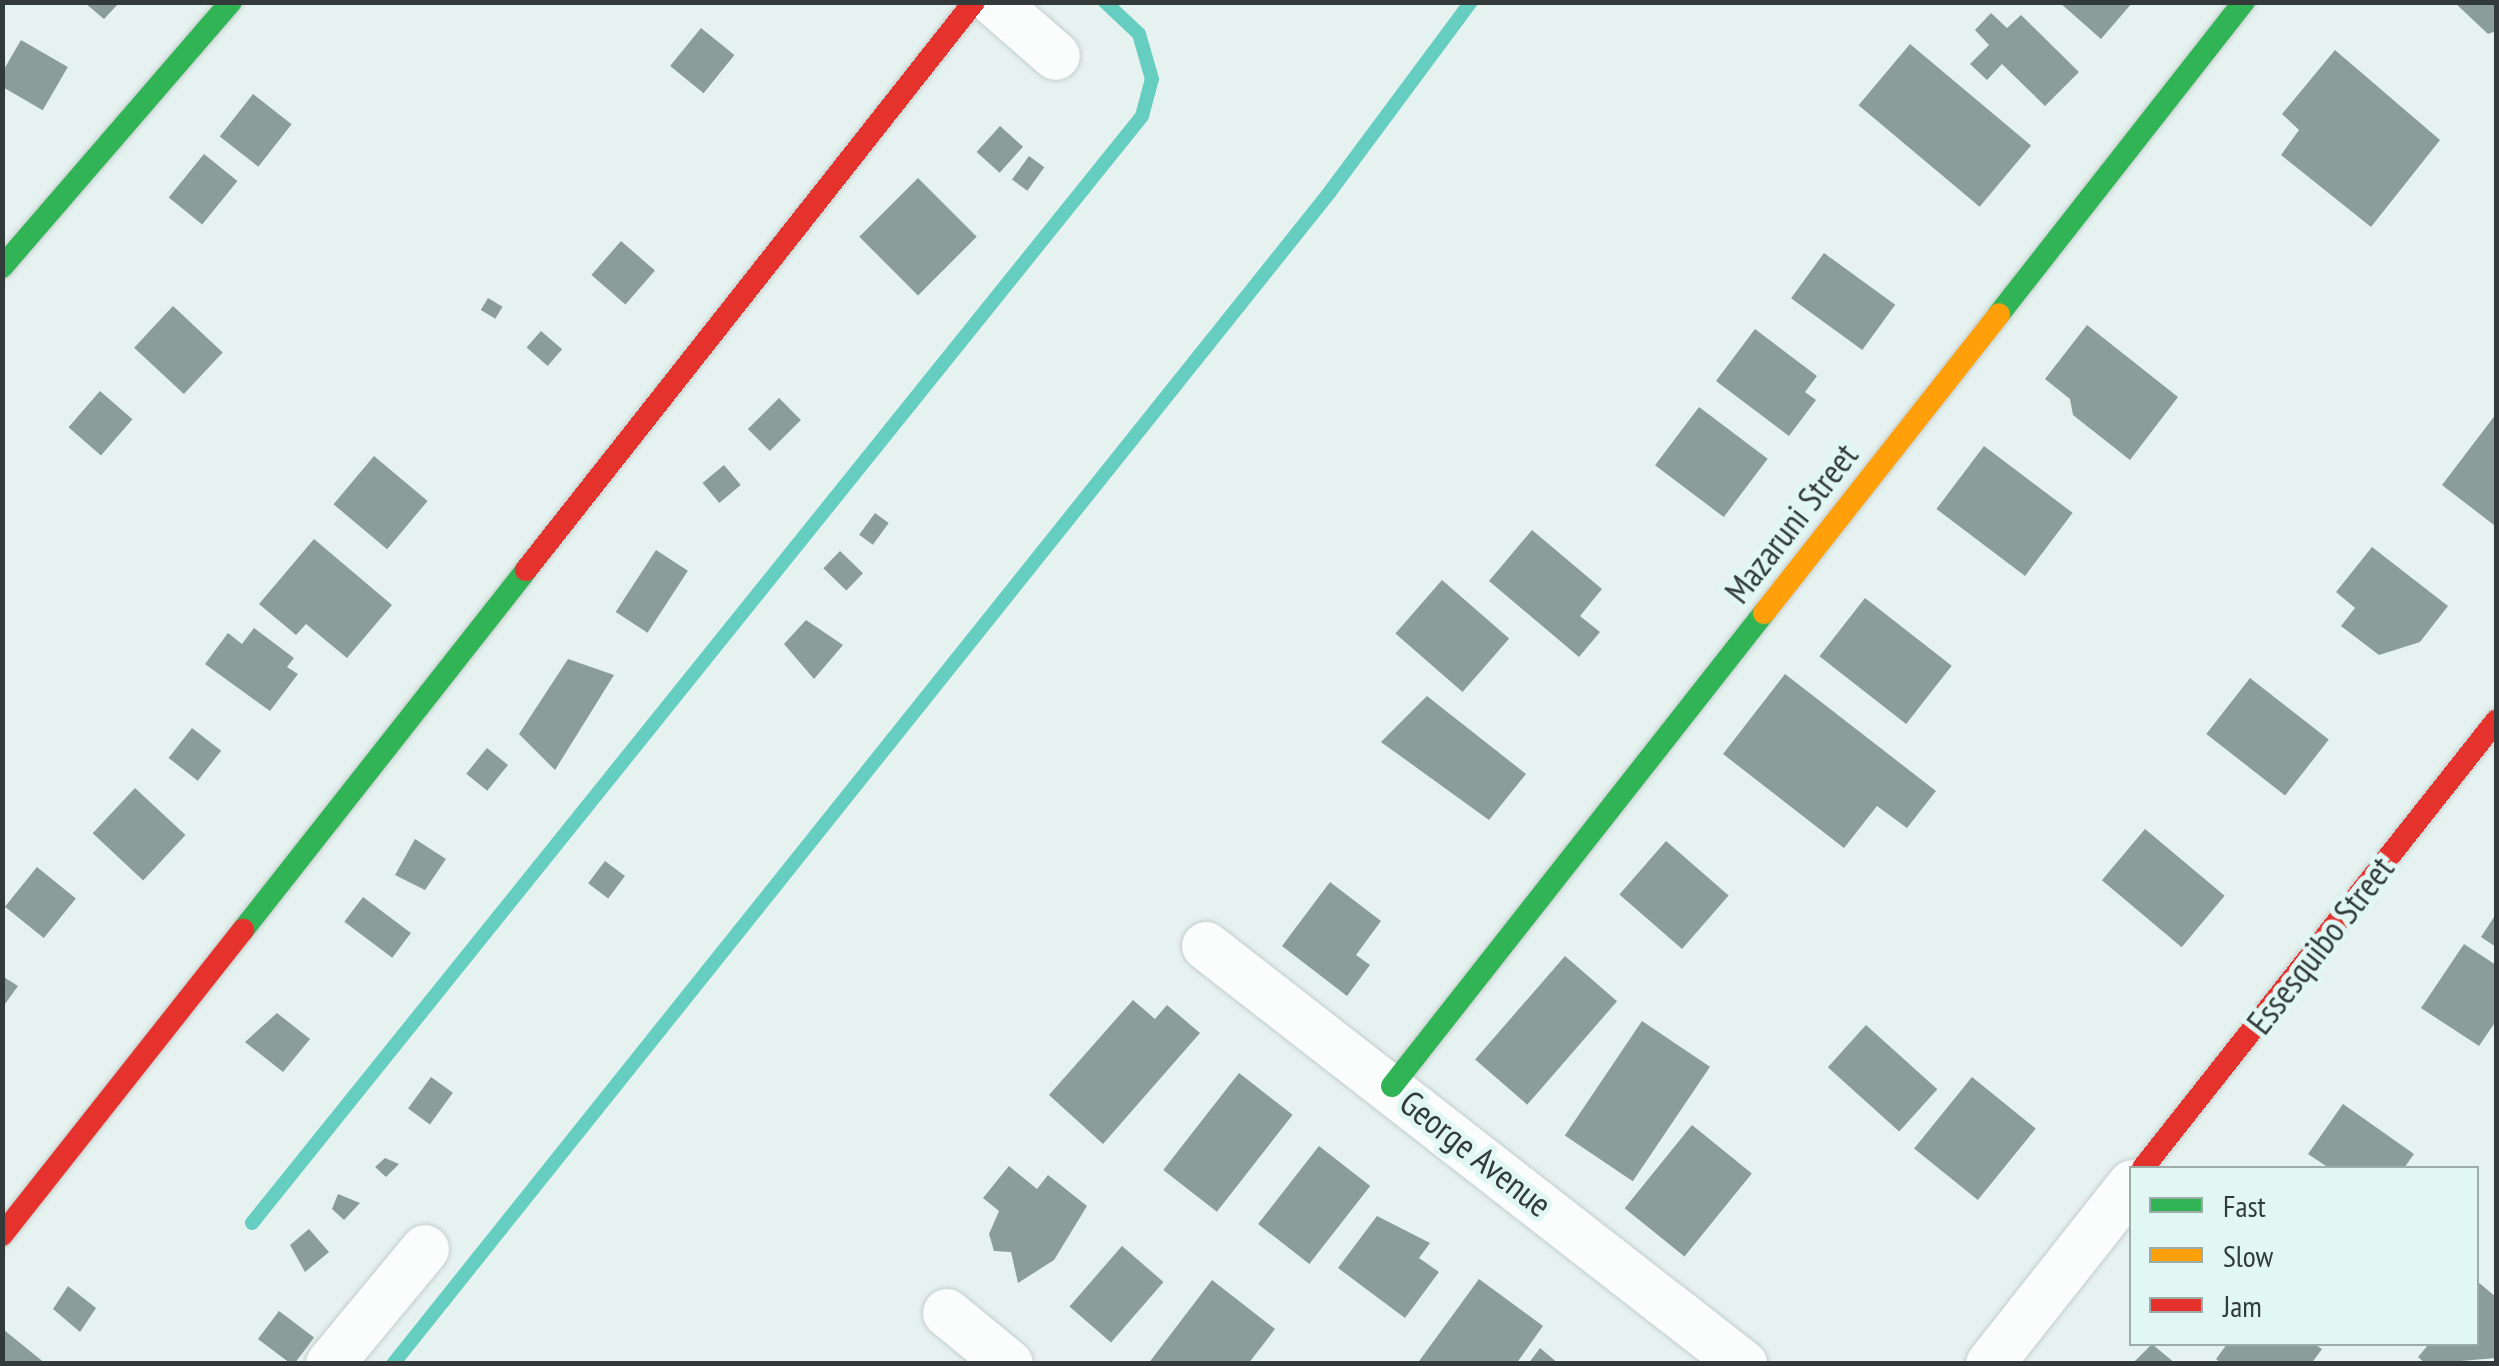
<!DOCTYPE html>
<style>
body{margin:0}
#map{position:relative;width:2499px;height:1366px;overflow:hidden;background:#e6f2f0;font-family:"PT Sans Narrow",sans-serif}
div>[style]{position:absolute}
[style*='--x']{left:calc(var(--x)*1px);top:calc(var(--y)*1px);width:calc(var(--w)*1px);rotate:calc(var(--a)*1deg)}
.stream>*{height:14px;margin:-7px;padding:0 7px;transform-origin:7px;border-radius:7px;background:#66cec0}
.building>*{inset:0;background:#8a9d9a;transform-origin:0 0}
.roads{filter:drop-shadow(0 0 2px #c3cdcb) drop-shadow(0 0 2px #c3cdcb)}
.street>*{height:48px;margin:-24px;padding:0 24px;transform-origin:24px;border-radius:24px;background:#fbfdfd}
.fast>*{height:22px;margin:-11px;padding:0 11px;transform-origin:11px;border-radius:11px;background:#30b455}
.slow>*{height:22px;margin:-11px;padding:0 11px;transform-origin:11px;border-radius:11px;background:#ff9f0a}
.jam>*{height:22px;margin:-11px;padding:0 11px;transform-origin:11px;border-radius:11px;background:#e5322d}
span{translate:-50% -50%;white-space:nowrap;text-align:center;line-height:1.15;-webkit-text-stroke:10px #e1f7f3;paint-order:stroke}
.street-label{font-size:35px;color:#323b39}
.frame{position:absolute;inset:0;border:5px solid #323b39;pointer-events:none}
.legend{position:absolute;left:2129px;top:1166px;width:350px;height:180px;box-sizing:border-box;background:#e1f7f3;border:2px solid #9baca9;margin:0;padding:12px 18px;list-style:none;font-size:30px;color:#323b39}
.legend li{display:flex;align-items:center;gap:20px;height:50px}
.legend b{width:50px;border:2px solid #9baca9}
</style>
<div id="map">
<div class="stream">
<i style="--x:252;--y:1223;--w:1420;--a:-51.2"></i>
<i style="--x:1142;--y:116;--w:38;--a:-75"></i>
<i style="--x:1152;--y:79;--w:47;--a:-106.1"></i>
<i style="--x:1139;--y:34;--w:47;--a:-136.7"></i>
<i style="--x:393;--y:1364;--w:1499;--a:-51.36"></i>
<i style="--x:1329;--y:193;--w:238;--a:-53.4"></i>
</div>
<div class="building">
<i style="clip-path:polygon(2059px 2px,2133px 2px,2101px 39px)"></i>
<i style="clip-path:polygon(2454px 2px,2496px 2px,2496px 31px,2488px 34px)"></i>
<i style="clip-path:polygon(85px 3px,119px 3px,104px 19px)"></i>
<i style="clip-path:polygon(1991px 13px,2007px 28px,2021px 15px,2079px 72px,2045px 106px,2002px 64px,1987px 80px,1970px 64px,1989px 45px,1975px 30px)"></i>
<i style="left:701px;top:28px;width:43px;height:49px;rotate:39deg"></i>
<i style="left:21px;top:40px;width:54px;height:50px;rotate:30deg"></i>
<i style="left:1910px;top:44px;width:158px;height:80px;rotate:40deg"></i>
<i style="clip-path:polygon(2335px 50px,2440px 140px,2371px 227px,2281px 155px,2299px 130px,2282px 114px)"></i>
<i style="left:253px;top:94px;width:49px;height:54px;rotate:38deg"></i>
<i style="left:1000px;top:126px;width:31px;height:35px;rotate:42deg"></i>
<i style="left:204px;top:154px;width:43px;height:56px;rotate:39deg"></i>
<i style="left:1029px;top:156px;width:19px;height:29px;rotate:36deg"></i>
<i style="left:918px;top:178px;width:83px;height:83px;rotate:45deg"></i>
<i style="left:621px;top:241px;width:45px;height:45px;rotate:41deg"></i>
<i style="left:1824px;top:253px;width:88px;height:56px;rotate:36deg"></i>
<i style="left:488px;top:298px;width:17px;height:14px;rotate:31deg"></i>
<i style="left:173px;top:306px;width:68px;height:57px;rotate:43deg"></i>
<i style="clip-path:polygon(2087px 325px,2178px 397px,2130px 460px,2073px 415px,2070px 399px,2045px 379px)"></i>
<i style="clip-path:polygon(1755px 329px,1817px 376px,1805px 392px,1816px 400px,1789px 436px,1716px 381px)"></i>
<i style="left:541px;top:331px;width:28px;height:22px;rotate:41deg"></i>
<i style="left:100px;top:391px;width:43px;height:48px;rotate:41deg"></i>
<i style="left:779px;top:398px;width:31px;height:44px;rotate:45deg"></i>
<i style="left:1699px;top:407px;width:86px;height:73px;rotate:37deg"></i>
<i style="clip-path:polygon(2496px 414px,2496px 522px,2494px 525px,2442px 485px)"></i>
<i style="left:1984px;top:446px;width:111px;height:79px;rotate:37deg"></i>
<i style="left:374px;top:456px;width:70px;height:63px;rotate:40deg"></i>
<i style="left:724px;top:465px;width:26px;height:28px;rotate:50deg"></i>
<i style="left:875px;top:513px;width:17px;height:27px;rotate:36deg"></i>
<i style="clip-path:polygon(1532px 530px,1602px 589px,1580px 616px,1600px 632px,1579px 657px,1489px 581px)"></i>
<i style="clip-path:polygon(314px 539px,392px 605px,347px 658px,306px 624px,296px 635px,259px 604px)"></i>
<i style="clip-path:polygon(2372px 547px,2448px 606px,2420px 642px,2379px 655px,2341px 626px,2355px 608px,2336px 592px)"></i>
<i style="left:656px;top:550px;width:38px;height:74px;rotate:33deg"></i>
<i style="left:840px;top:551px;width:32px;height:24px;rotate:44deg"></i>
<i style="left:1442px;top:580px;width:89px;height:71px;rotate:41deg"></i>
<i style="left:1865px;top:598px;width:110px;height:74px;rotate:38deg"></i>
<i style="clip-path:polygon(806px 620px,843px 645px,814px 679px,784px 644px)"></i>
<i style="clip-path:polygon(254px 628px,294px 658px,287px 667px,298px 674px,270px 711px,205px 664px,228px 633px,242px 644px)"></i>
<i style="clip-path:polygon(568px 659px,614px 675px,555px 770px,519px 734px)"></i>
<i style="clip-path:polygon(1785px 674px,1936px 791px,1907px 828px,1877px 806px,1844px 848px,1723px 754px)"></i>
<i style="left:2250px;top:678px;width:100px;height:71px;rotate:38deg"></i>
<i style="clip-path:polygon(1427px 696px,1526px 774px,1489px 820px,1381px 742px)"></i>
<i style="left:192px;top:728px;width:37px;height:38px;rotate:38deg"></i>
<i style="left:487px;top:748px;width:27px;height:33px;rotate:39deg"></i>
<i style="left:135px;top:788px;width:69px;height:62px;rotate:43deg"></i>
<i style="left:2145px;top:829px;width:104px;height:67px;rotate:40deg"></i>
<i style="clip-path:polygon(415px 839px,446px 859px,425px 890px,395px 875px)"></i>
<i style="left:1666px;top:841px;width:83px;height:71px;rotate:41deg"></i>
<i style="left:605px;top:861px;width:25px;height:28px;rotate:37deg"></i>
<i style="left:37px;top:867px;width:50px;height:51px;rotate:39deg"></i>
<i style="clip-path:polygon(1330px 882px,1381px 921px,1356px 955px,1370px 965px,1347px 996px,1282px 946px)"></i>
<i style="left:363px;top:897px;width:60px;height:31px;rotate:37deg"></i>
<i style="clip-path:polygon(2496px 914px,2496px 947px,2481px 937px)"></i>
<i style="clip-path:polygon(2464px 944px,2496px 965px,2496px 1021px,2479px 1046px,2421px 1008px)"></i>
<i style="left:1565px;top:956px;width:69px;height:137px;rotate:41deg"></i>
<i style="clip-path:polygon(2px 976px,18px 986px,2px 1008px)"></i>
<i style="clip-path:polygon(1133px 1000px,1155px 1019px,1167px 1005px,1200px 1033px,1103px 1144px,1049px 1095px)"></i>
<i style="clip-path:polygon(277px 1013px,310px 1039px,283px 1072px,245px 1042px)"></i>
<i style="left:1642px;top:1021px;width:82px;height:138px;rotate:34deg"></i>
<i style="left:1866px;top:1025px;width:96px;height:57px;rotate:42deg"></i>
<i style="left:1239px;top:1073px;width:68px;height:123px;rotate:38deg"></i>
<i style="left:431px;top:1077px;width:27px;height:39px;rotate:36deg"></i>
<i style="left:1972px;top:1077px;width:82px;height:92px;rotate:39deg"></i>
<i style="clip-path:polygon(2343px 1104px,2414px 1154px,2404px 1168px,2329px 1168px,2308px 1154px)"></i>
<i style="left:1692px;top:1125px;width:77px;height:107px;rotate:39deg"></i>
<i style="left:1319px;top:1146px;width:65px;height:99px;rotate:38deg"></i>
<i style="clip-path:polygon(385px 1158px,399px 1164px,386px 1177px,375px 1167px)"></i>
<i style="clip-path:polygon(1009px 1166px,1037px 1189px,1048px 1175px,1087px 1206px,1054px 1260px,1018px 1283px,1011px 1252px,994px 1251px,989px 1234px,999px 1211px,983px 1198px)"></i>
<i style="clip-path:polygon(338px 1194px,360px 1203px,344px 1220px,332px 1209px)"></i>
<i style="clip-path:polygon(1377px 1216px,1430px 1243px,1419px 1258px,1439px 1272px,1405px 1318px,1338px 1268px)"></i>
<i style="clip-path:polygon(309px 1229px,329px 1252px,305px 1272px,290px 1245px)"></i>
<i style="left:1122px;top:1246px;width:55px;height:80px;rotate:41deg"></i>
<i style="clip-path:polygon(1479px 1279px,1543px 1326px,1516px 1364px,1417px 1364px)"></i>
<i style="clip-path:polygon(1212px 1280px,1275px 1329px,1248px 1364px,1148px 1364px)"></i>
<i style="clip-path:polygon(2478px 1282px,2496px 1297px,2496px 1358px,2426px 1364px,2418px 1357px,2429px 1344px,2476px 1344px)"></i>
<i style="clip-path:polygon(68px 1286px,96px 1308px,80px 1332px,53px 1309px)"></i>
<i style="left:279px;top:1311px;width:44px;height:35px;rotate:37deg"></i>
<i style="clip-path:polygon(4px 1330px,46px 1364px,2px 1364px)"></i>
<i style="clip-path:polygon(2152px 1344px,2176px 1364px,2132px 1364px)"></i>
<i style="clip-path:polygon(2227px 1344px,2314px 1344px,2322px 1349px,2311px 1364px,2222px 1364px,2216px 1359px)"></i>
<i style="clip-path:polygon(1540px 1348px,1559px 1364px,1528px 1364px)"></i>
</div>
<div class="roads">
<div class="street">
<i style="--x:994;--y:2;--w:82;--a:41.1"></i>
<i style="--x:1206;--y:946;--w:681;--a:37.9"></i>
<i style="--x:947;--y:1313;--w:80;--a:39.4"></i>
<i style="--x:330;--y:1364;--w:149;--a:-50.4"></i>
<i style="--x:1990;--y:1364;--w:229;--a:-51.7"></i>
</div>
<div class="fast">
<i style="--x:2;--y:267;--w:350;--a:-49.2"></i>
<i style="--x:1999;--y:314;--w:397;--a:-51.9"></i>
<i style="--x:243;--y:930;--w:458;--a:-51.8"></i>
<i style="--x:1392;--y:1086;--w:602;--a:-51.82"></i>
</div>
<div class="slow">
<i style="--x:1764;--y:613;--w:380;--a:-51.8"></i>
</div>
<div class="jam">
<i style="--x:526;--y:570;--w:723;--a:-51.74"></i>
<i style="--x:2143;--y:1168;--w:570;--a:-51.7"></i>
<i style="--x:2;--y:1235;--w:389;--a:-51.7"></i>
</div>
</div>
<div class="street-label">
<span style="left:1791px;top:523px;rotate:-52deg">Mazaruni Street</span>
<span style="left:2320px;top:945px;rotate:-52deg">Essesquibo Street</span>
<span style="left:1476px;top:1153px;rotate:38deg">George Avenue</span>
</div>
<div class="frame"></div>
<ul class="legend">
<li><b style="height:12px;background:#30b455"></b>Fast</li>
<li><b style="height:12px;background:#ff9f0a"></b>Slow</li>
<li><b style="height:12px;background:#e5322d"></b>Jam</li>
</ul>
</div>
